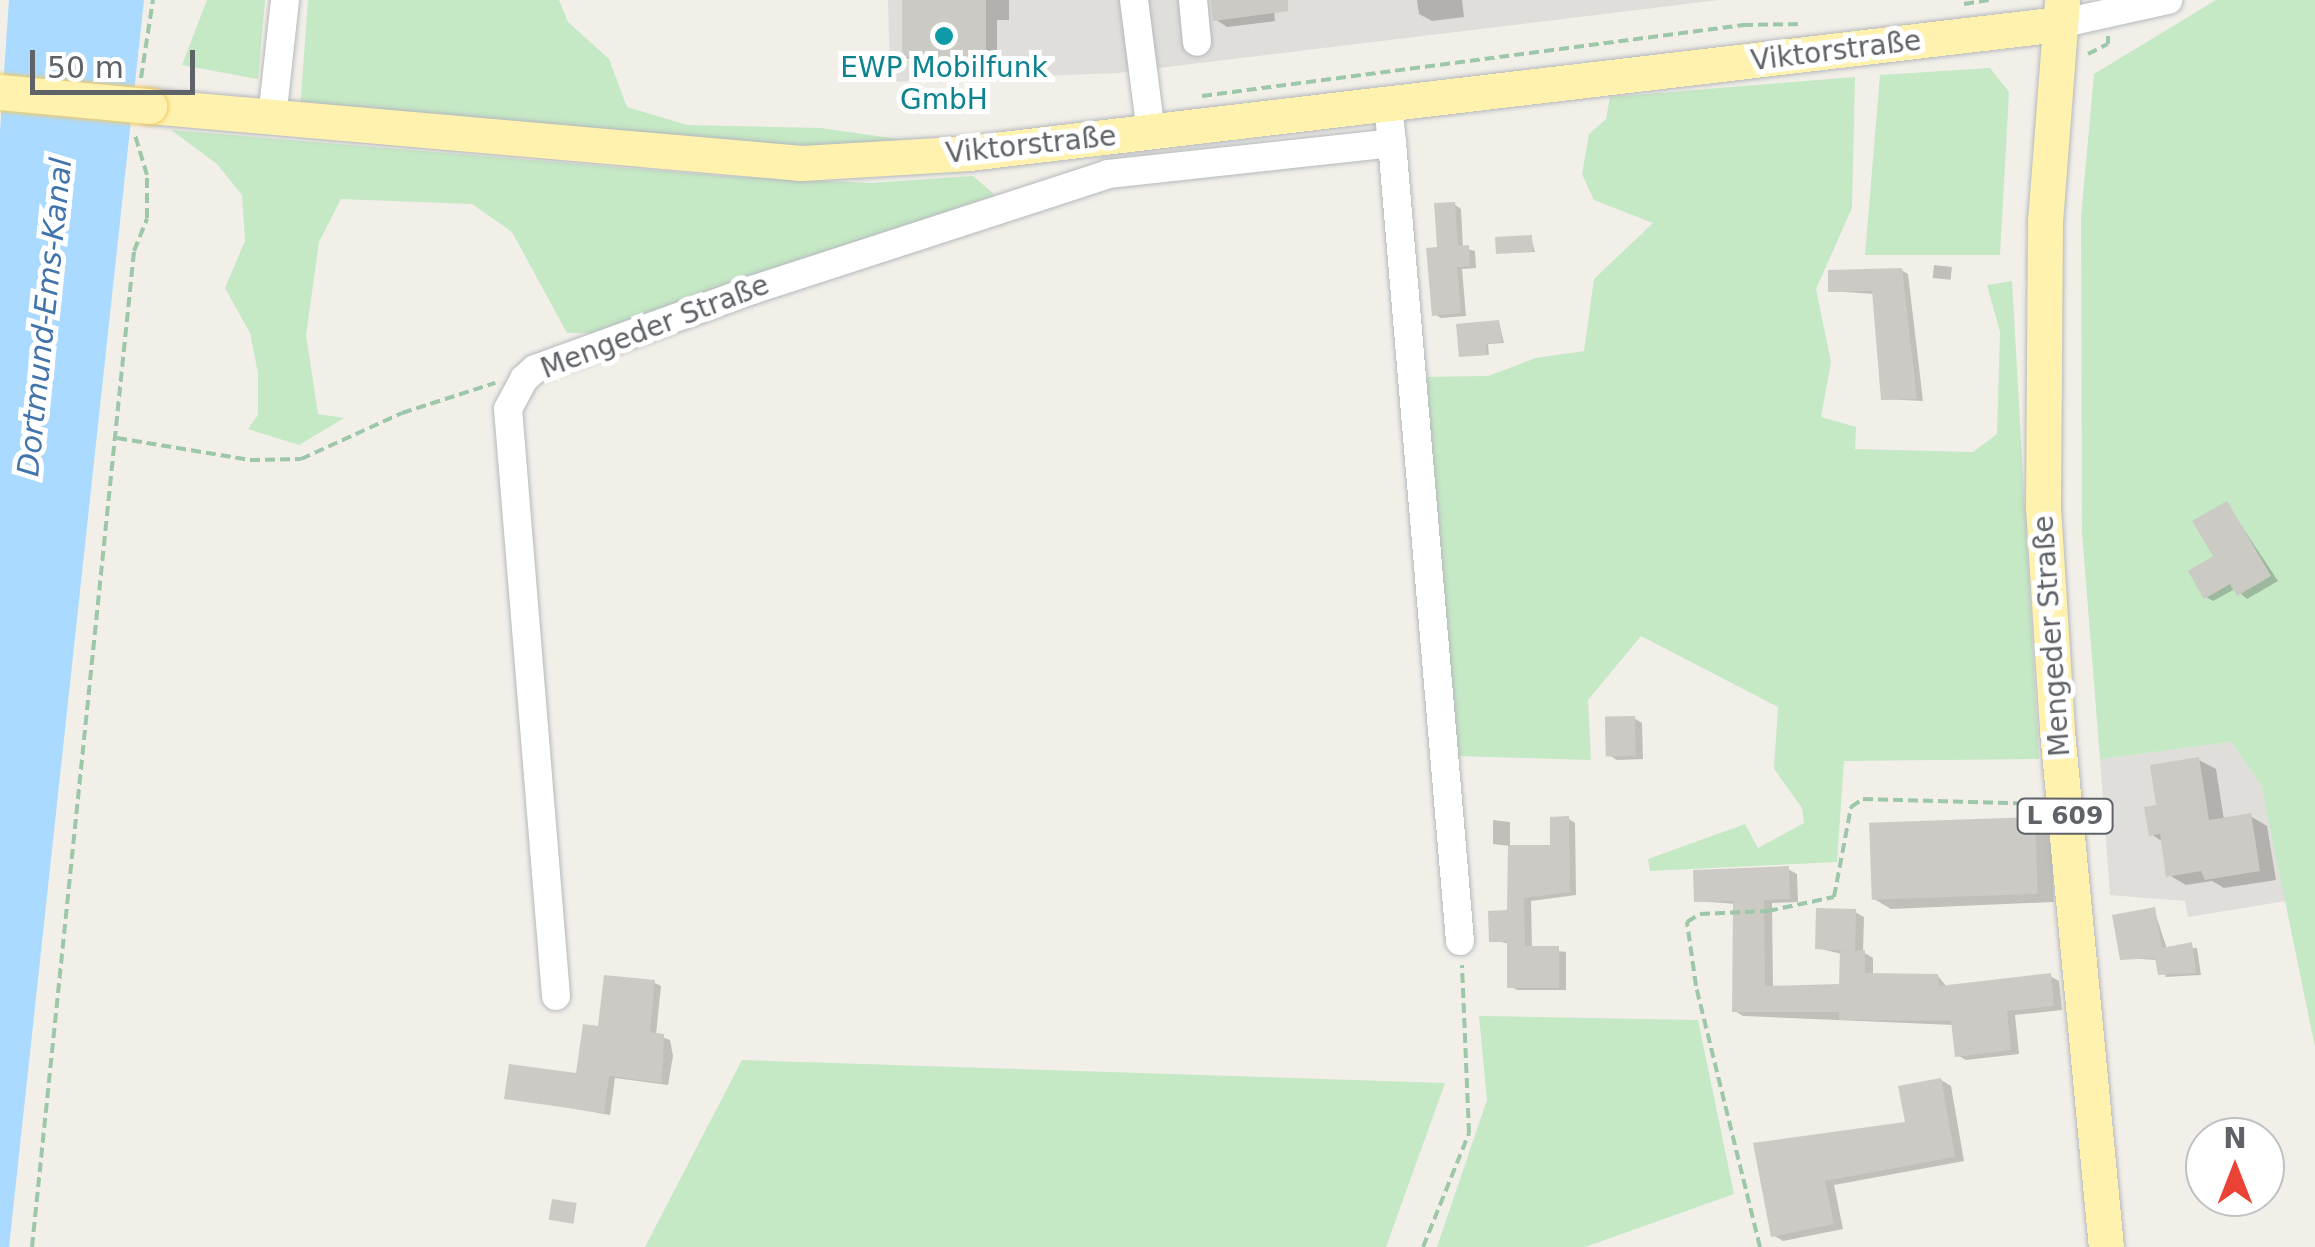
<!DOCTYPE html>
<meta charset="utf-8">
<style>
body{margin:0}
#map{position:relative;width:2315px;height:1247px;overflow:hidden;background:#f1efe8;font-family:"DejaVu Sans",sans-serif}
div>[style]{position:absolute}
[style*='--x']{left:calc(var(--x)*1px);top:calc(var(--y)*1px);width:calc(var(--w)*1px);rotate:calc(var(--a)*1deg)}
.industrial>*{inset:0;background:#e0deda}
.green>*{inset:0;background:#c5e8c5}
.water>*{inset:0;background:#aadaff}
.shadow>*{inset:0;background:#0003;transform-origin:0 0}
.building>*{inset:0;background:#cccac5;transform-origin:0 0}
.path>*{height:4px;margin-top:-2px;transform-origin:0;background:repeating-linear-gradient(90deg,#9cc7a9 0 10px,transparent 0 15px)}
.roads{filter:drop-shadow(0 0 2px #b5b8bc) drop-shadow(0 0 2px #b5b8bc)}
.minor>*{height:28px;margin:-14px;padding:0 14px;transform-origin:14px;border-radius:14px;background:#fff}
.major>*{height:35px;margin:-17.5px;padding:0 17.5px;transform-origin:17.5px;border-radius:17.5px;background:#fff2af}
.bridges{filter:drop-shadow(0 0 2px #f2c960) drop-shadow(0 0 2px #f2c960)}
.major-bridge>*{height:35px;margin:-17.5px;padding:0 17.5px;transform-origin:17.5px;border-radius:17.5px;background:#fff2af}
.dots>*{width:28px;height:28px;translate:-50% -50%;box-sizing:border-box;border:5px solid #fff;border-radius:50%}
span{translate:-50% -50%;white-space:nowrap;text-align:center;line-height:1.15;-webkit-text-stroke:10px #fff;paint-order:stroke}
.shield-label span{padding:2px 8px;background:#fff;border:2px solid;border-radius:8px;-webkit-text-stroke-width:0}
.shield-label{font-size:25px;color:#5f6368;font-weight:700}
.street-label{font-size:28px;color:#5f6368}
.culture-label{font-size:28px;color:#0d838f}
.water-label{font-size:30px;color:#4174aa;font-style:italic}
.north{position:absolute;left:2185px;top:1117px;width:100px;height:100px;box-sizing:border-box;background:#fff;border:2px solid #bfc1c3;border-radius:50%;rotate:0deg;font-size:28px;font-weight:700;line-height:40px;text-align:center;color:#5f6368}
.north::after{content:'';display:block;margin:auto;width:35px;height:45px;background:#ea4335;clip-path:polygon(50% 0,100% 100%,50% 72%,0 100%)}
.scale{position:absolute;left:30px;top:50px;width:165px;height:45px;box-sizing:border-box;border:5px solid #5f6368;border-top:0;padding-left:12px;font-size:30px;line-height:35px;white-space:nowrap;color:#5f6368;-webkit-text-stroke:8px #fff;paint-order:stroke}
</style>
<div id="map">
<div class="industrial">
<i style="clip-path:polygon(888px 0,1719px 0,1118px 73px,890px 82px)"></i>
<i style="clip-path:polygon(2231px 742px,2261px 784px,2286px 901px,2188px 917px,2185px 901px,2110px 895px,2100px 759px)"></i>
</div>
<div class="green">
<i style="clip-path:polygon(207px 0,265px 0,258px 79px,182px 65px)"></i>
<i style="clip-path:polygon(308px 0,559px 0,568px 22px,609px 59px,627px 107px,687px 125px,821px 128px,912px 141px,804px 153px,300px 110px)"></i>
<i style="clip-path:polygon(2216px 0,2315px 0,2315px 1047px,2261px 784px,2231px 742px,2100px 759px,2082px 532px,2081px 217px,2094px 74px)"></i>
<i style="clip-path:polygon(1990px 68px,2009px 92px,2000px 255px,1865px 255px,1880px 75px)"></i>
<i style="clip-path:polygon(1855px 77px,1852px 208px,1816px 289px,1831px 362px,1821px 417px,1856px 427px,1855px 449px,1973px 452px,1997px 434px,2000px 332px,1987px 285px,2012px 281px,2039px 759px,1844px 761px,1837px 862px,1650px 871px,1648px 859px,1745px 824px,1758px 848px,1804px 823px,1802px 808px,1774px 769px,1778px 707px,1641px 636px,1588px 700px,1591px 760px,1455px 756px,1421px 377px,1488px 376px,1536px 358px,1584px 351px,1594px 279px,1653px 223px,1594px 200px,1582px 174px,1589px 134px,1606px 119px,1610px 97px)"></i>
<i style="clip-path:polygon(171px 130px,723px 176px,871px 183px,973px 176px,995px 195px,593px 333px,567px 333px,512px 232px,472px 204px,341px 199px,319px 242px,306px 335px,318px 414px,344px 418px,299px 445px,248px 429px,258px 415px,258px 373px,250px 333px,225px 288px,245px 241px,242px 195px,217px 164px)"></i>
<i style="clip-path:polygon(1479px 1016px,1698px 1020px,1734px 1194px,1585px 1247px,1437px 1247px,1487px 1100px)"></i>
<i style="clip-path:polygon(742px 1060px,1445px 1083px,1386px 1247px,645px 1247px)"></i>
</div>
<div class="water">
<i style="clip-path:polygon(9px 0,144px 0,9px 1247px,0 1247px,0 132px)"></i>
</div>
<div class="shadow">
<i style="clip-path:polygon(905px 0,1009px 0,1009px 20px,997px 20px,997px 63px,917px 63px,904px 56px)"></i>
<i style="clip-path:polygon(1212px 0,1273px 0,1275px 21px,1227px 27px,1215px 19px)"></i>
<i style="clip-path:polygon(1417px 0,1462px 0,1464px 17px,1432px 21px,1419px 14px)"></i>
<i style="clip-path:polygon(1455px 205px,1461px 209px,1463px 248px,1475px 251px,1476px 268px,1462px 269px,1466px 316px,1441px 318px,1434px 314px,1440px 249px)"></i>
<i style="clip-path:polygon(1531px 238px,1535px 252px,1499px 253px)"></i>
<i style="left:1934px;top:265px;width:18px;height:13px;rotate:6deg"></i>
<i style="clip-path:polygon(1901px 270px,1908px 274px,1923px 401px,1883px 399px,1874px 294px,1831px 291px)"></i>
<i style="clip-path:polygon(1499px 322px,1504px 343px,1488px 344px,1489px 355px,1461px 356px)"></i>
<i style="clip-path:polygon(2227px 504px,2278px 581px,2247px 599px,2235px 589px,2213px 601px,2206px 597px)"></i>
<i style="clip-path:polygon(1634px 718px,1642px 723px,1643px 759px,1617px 760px,1609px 755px)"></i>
<i style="clip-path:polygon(2199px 760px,2216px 769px,2224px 820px,2250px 816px,2267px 826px,2276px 880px,2224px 888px,2212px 881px,2186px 885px,2169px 875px,2163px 842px,2151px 834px,2158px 807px)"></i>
<i style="clip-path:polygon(1569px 819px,1575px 823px,1576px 895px,1531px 901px,1532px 948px,1566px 952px,1566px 990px,1517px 990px,1510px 986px,1510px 944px,1492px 940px)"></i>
<i style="clip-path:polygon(1493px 820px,1510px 822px,1510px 846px,1493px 844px)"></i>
<i style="clip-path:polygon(2034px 820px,2051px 830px,2054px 902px,1891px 909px,1874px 899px)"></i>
<i style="clip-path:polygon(1788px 869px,1797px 874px,1798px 902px,1772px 903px,1773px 988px,1842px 986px,1842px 954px,1817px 948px,1855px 912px,1864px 917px,1863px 952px,1873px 958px,1873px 976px,1938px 976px,1947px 987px,2050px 976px,2059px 981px,2062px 1010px,2015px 1015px,2019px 1054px,1966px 1060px,1957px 1055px,1954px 1025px,1743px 1016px,1735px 1011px,1736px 904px,1697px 901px)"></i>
<i style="clip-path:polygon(2154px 909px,2167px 949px,2197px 948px,2201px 975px,2166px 977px,2158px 960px,2123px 958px)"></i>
<i style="clip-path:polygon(655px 983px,661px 986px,656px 1035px,670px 1040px,673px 1056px,668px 1085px,615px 1078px,610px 1115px,507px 1097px,579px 1076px,601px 1029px)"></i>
<i style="clip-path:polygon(1941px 1080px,1951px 1086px,1964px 1161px,1834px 1185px,1843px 1229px,1783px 1241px,1773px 1235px,1756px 1145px,1908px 1124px)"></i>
</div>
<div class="building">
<i style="left:902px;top:0;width:84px;height:57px"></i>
<i style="clip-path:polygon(1211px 0,1288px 0,1288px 11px,1213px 21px)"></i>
<i style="clip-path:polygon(1455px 202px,1458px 246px,1469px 245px,1470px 266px,1457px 267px,1461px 313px,1432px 316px,1426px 248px,1437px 247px,1434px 203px)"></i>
<i style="left:1532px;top:235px;width:17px;height:37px;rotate:87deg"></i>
<i style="clip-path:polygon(1902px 268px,1917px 399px,1881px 400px,1872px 291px,1828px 292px,1828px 270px)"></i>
<i style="clip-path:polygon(1499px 320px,1502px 342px,1486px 344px,1487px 355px,1459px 357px,1456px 324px)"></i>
<i style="clip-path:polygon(2227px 501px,2271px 576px,2237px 596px,2230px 584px,2204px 599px,2188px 571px,2213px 556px,2192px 521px)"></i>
<i style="left:1635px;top:716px;width:40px;height:30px;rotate:89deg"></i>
<i style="clip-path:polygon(2199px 757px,2209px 820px,2251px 813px,2260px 871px,2205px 880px,2201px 871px,2166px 877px,2160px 834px,2149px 836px,2144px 807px,2156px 805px,2150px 765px)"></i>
<i style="clip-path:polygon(1569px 816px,1570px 892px,1524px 898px,1525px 946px,1559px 946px,1559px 988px,1507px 988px,1507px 942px,1489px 942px,1488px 911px,1507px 910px,1508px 845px,1550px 845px,1550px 817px)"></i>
<i style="left:2035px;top:817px;width:77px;height:166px;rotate:88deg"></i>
<i style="clip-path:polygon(1789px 866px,1790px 899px,1764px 900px,1765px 986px,1839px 984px,1840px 951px,1851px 951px,1815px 949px,1816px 908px,1856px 909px,1855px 951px,1865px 950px,1865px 973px,1938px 974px,1939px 986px,2051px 973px,2054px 1006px,2007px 1011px,2011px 1050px,1955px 1057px,1951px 1021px,1839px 1020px,1839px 1012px,1732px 1012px,1733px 901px,1694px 902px,1693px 870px)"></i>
<i style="clip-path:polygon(2155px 907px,2162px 948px,2192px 942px,2196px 973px,2158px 975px,2155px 958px,2120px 960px,2112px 915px)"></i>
<i style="clip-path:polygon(604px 975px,655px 980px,650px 1032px,664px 1034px,662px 1083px,609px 1076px,604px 1113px,504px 1099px,509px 1064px,576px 1073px,583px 1024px,598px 1026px)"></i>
<i style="clip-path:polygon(1941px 1078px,1955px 1157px,1825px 1181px,1834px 1224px,1771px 1237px,1753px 1143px,1905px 1122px,1898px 1086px)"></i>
<i style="left:552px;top:1199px;width:25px;height:21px;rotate:9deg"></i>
</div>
<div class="path">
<i style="--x:1964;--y:4;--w:25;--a:-9"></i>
<i style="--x:2088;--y:54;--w:22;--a:-27"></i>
<i style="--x:2108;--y:44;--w:8;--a:-90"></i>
<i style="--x:141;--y:78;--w:79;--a:-81.3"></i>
<i style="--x:1202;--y:96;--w:546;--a:-7.48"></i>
<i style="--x:1743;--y:25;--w:59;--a:-1"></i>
<i style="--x:117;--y:438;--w:135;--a:9.4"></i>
<i style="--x:250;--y:460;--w:51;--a:-1.1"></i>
<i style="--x:301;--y:459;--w:111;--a:-24.5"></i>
<i style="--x:402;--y:413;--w:98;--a:-17.9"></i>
<i style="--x:32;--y:1247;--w:1001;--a:-84.15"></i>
<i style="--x:134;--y:251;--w:35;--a:-68"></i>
<i style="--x:147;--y:218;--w:43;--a:-90"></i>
<i style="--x:147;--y:175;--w:45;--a:-106.8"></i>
<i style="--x:1423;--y:1247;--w:123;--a:-68"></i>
<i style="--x:1469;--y:1133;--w:168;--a:-92.4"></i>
<i style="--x:1760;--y:1247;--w:269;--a:-103.8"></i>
<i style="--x:1696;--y:986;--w:65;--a:-98"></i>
<i style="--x:1687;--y:922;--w:15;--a:-32"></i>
<i style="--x:1700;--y:914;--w:68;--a:-2.5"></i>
<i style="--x:1768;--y:911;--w:67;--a:-12"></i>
<i style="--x:1834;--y:897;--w:92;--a:-79.3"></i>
<i style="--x:1851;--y:807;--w:14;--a:-34"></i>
<i style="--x:1863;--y:799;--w:174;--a:1.6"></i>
</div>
<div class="roads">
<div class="minor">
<i style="--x:1134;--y:0;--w:133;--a:82.7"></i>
<i style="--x:1193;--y:0;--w:42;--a:84.6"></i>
<i style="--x:2059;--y:24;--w:112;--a:-12.4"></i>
<i style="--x:272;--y:118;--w:119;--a:-83.7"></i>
<i style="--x:1392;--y:143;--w:801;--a:85.13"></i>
<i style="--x:556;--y:996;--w:589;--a:-94.67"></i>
<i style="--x:508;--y:409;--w:34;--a:-62"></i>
<i style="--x:524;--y:379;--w:15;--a:-42"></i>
<i style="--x:535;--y:369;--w:231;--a:-20"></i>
<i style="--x:752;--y:290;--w:374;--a:-18"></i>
<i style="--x:1108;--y:174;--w:286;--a:-6.2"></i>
<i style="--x:1392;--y:143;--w:39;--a:-96"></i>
</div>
<div class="major">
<i style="--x:2062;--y:1;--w:220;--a:94.4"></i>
<i style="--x:2045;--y:220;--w:287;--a:90.4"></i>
<i style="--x:2043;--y:507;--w:224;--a:86.4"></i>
<i style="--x:2057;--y:731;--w:518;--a:84.58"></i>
<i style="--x:149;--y:106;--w:655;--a:4.99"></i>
<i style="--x:802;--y:163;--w:167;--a:-3.4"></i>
<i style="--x:969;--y:153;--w:1098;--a:-6.75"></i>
</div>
</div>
<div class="bridges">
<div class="major-bridge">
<i style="--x:0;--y:92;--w:150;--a:5.4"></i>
</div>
</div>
<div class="dots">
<i style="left:944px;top:36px;background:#0f9aa8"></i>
</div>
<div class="shield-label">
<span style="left:2065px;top:816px">L 609</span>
</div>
<div class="street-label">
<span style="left:1836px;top:51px;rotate:-7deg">Viktorstraße</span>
<span style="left:1031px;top:145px;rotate:-6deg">Viktorstraße</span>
<span style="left:655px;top:327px;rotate:-21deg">Mengeder Straße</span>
<span style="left:2052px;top:636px;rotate:-94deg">Mengeder Straße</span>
</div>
<div class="culture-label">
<span style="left:944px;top:84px">EWP Mobilfunk<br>GmbH</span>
</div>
<div class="water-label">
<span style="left:45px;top:317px;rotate:-84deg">Dortmund-Ems-Kanal</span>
</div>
<div class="north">N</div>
<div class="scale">50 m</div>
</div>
